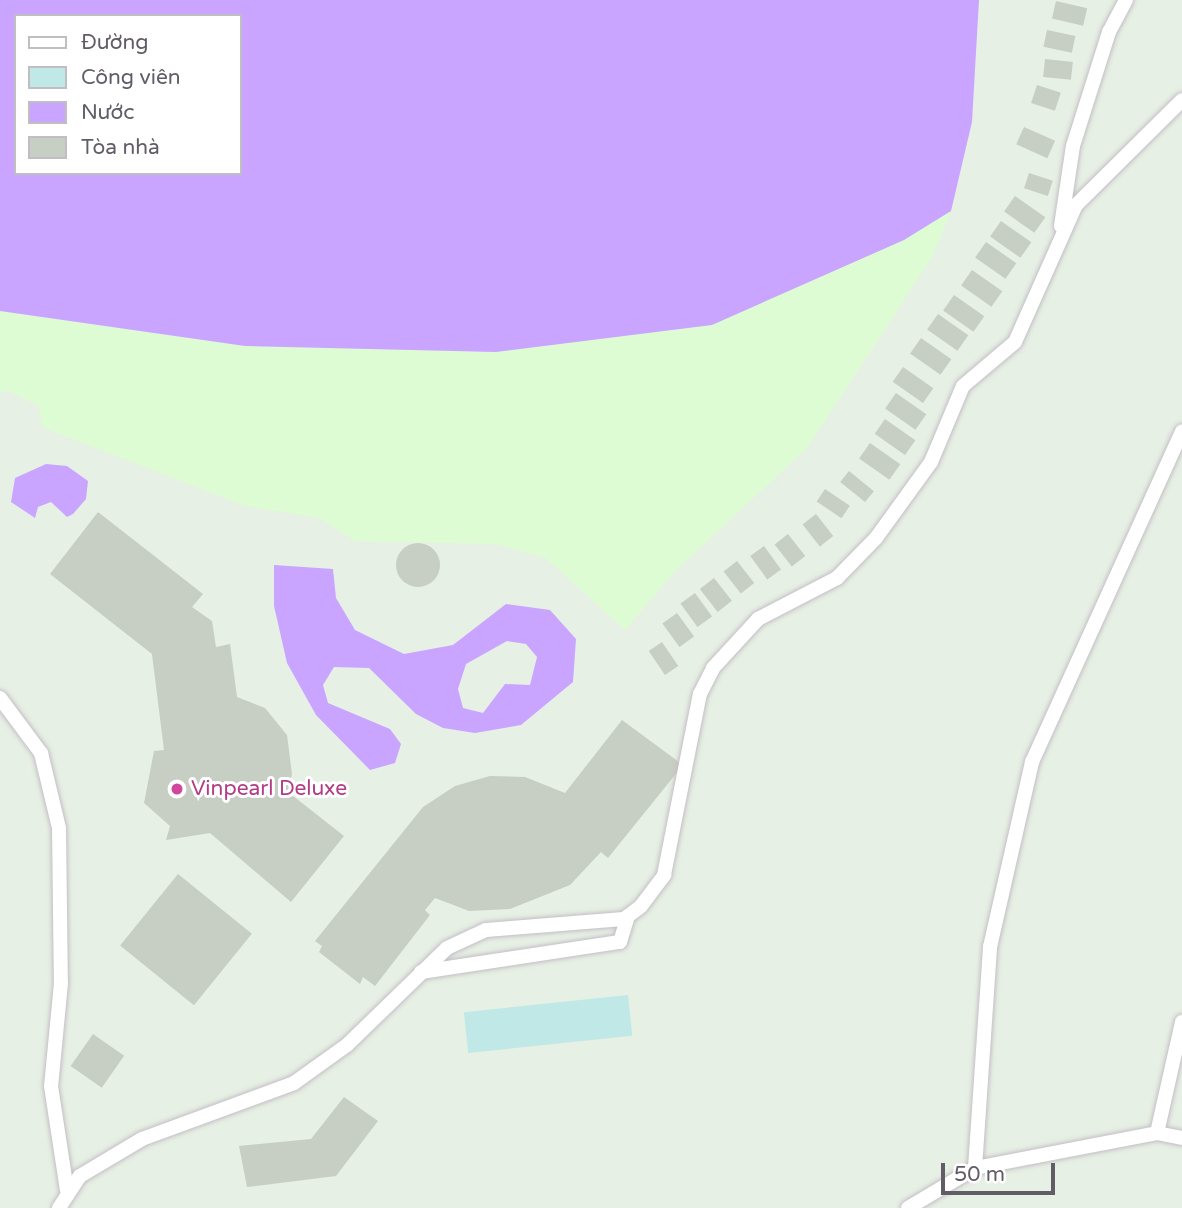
<!DOCTYPE html>
<meta charset="utf-8">
<style>
body{margin:0}
#map{position:relative;width:1182px;height:1208px;overflow:hidden;background:#e7f0e4;font-family:"Varela Round",sans-serif}
div>[style]{position:absolute}
[style*='--x']{left:calc(var(--x)*1px);top:calc(var(--y)*1px);width:calc(var(--w)*1px);rotate:calc(var(--a)*1deg)}
.green>*{inset:0;background:#c0e8e7;transform-origin:0 0}
.sand>*{inset:0;background:#defcd3}
.water>*{inset:0;background:#c9a5ff}
.building>*{inset:0;background:#c7cec3;transform-origin:0 0}
.round{border-radius:50%}
.roads{filter:drop-shadow(0 0 2px #c3bec6) drop-shadow(0 0 2px #c3bec6)}
.street>*{height:14px;margin:-7px;padding:0 7px;transform-origin:7px;border-radius:7px;background:#fff}
.dots>*{width:19px;height:19px;translate:-50% -50%;box-sizing:border-box;border:4px solid #fff;border-radius:50%}
span{translate:-50% -50%;white-space:nowrap;text-align:center;line-height:1.15;-webkit-text-stroke:6px #fff;paint-order:stroke}
.hotel-label{font-size:21px;color:#b23c85}
.left{translate:0 -50%;text-align:left}
.legend{position:absolute;left:14px;top:14px;width:228px;height:161px;box-sizing:border-box;background:#fff;border:2px solid #c0bec2;margin:0;padding:9px 12px;list-style:none;font-size:21px;color:#615c66}
.legend li{display:flex;align-items:center;gap:14px;height:35px}
.legend b{width:35px;border:2px solid #c0bec2}
.scale{position:absolute;left:941px;top:1163px;width:114px;height:32px;box-sizing:border-box;border:4px solid #615c66;border-top:0;padding-left:9px;font-size:21px;line-height:24px;white-space:nowrap;color:#615c66;-webkit-text-stroke:5px #fff;paint-order:stroke}
</style>
<div id="map">
<div class="green">
<i style="left:628px;top:995px;width:41px;height:165px;rotate:84deg"></i>
</div>
<div class="sand">
<i style="clip-path:polygon(951px 211px,932px 257px,807px 448px,673px 573px,625px 630px,546px 558px,495px 544px,356px 541px,319px 518px,245px 506px,42px 427px,39px 406px,7px 390px,0 393px,0 311px,245px 346px,496px 352px,904px 240px)"></i>
</div>
<div class="water">
<i style="clip-path:polygon(evenodd,0 0,979px 0,972px 122px,951px 211px,904px 240px,712px 325px,496px 352px,245px 346px,0 311px,0 0,16px 16px,240px 16px,240px 173px,16px 173px,16px 16px)"></i>
<i style="clip-path:polygon(46px 464px,67px 466px,88px 481px,86px 499px,73px 514px,67px 517px,51px 502px,38px 507px,35px 518px,11px 502px,15px 478px)"></i>
<i style="clip-path:polygon(evenodd,274px 565px,333px 569px,336px 598px,355px 630px,404px 654px,453px 645px,506px 604px,550px 610px,576px 639px,573px 682px,521px 725px,475px 733px,443px 728px,416px 714px,369px 668px,334px 667px,323px 685px,328px 703px,390px 729px,401px 744px,395px 763px,370px 770px,316px 715px,287px 663px,274px 606px,274px 565px,507px 641px,526px 644px,537px 657px,530px 685px,505px 684px,483px 713px,463px 708px,458px 689px,466px 664px,507px 641px)"></i>
</div>
<div class="building">
<i style="left:1056px;top:1px;width:32px;height:18px;rotate:13deg"></i>
<i style="left:1047px;top:30px;width:29px;height:17px;rotate:12deg"></i>
<i style="left:1045px;top:59px;width:28px;height:18px;rotate:6deg"></i>
<i style="left:1037px;top:85px;width:25px;height:19px;rotate:18deg"></i>
<i style="left:1024px;top:127px;width:34px;height:19px;rotate:24deg"></i>
<i style="left:1029px;top:173px;width:25px;height:16px;rotate:18deg"></i>
<i style="left:1015px;top:196px;width:37px;height:19px;rotate:35deg"></i>
<i style="left:1001px;top:221px;width:37px;height:19px;rotate:35deg"></i>
<i style="left:986px;top:242px;width:37px;height:19px;rotate:35deg"></i>
<i style="left:972px;top:270px;width:37px;height:19px;rotate:35deg"></i>
<i style="left:954px;top:295px;width:37px;height:19px;rotate:35deg"></i>
<i style="left:938px;top:314px;width:37px;height:19px;rotate:35deg"></i>
<i style="left:921px;top:338px;width:37px;height:19px;rotate:35deg"></i>
<i style="left:903px;top:367px;width:37px;height:18px;rotate:35deg"></i>
<i style="left:896px;top:393px;width:37px;height:19px;rotate:35deg"></i>
<i style="left:885px;top:419px;width:37px;height:18px;rotate:35deg"></i>
<i style="left:870px;top:443px;width:37px;height:19px;rotate:35deg"></i>
<i style="left:849px;top:471px;width:32px;height:14px;rotate:39deg"></i>
<i style="left:825px;top:489px;width:30px;height:15px;rotate:34deg"></i>
<i style="clip-path:polygon(98px 512px,203px 594px,192px 607px,212px 621px,216px 647px,230px 644px,237px 697px,265px 708px,287px 735px,292px 774px,288px 792px,344px 836px,291px 902px,210px 833px,166px 840px,170px 826px,144px 803px,154px 751px,164px 750px,152px 654px,50px 574px)"></i>
<i style="left:816px;top:514px;width:28px;height:17px;rotate:52deg"></i>
<i style="left:788px;top:534px;width:28px;height:17px;rotate:52deg"></i>
<i class="round" style="left:396px;top:543px;width:44px;height:44px"></i>
<i style="left:764px;top:546px;width:29px;height:17px;rotate:54deg"></i>
<i style="left:737px;top:561px;width:28px;height:17px;rotate:52deg"></i>
<i style="left:714px;top:578px;width:29px;height:18px;rotate:52deg"></i>
<i style="left:695px;top:593px;width:29px;height:18px;rotate:54deg"></i>
<i style="left:677px;top:613px;width:29px;height:18px;rotate:54deg"></i>
<i style="left:662px;top:642px;width:29px;height:16px;rotate:56deg"></i>
<i style="clip-path:polygon(622px 720px,683px 765px,608px 858px,601px 852px,570px 885px,510px 909px,469px 911px,435px 898px,425px 910px,430px 915px,375px 986px,363px 977px,360px 984px,319px 952px,322px 946px,315px 941px,423px 807px,455px 786px,490px 776px,525px 777px,565px 793px)"></i>
<i style="left:178px;top:874px;width:95px;height:92px;rotate:39deg"></i>
<i style="left:93px;top:1034px;width:38px;height:39px;rotate:35deg"></i>
<i style="clip-path:polygon(344px 1097px,378px 1121px,336px 1176px,247px 1187px,239px 1146px,311px 1139px)"></i>
</div>
<div class="roads">
<div class="street">
<i style="--x:1061;--y:226;--w:81;--a:-81.5"></i>
<i style="--x:1073;--y:146;--w:120;--a:-72.5"></i>
<i style="--x:1109;--y:32;--w:36;--a:-62"></i>
<i style="--x:0;--y:698;--w:69;--a:53.3"></i>
<i style="--x:41;--y:753;--w:77;--a:76.5"></i>
<i style="--x:59;--y:828;--w:155;--a:89.3"></i>
<i style="--x:61;--y:983;--w:103;--a:95.5"></i>
<i style="--x:51;--y:1086;--w:105;--a:81.3"></i>
<i style="--x:421;--y:972;--w:201;--a:-8.6"></i>
<i style="--x:620;--y:942;--w:27;--a:-73"></i>
<i style="--x:1157;--y:1133;--w:114;--a:-77.3"></i>
<i style="--x:975;--y:1168;--w:222;--a:-86.1"></i>
<i style="--x:990;--y:947;--w:190;--a:-77.2"></i>
<i style="--x:1032;--y:762;--w:363;--a:-65.6"></i>
<i style="--x:59;--y:1208;--w:38;--a:-57"></i>
<i style="--x:80;--y:1176;--w:72;--a:-30.8"></i>
<i style="--x:142;--y:1139;--w:162;--a:-20.2"></i>
<i style="--x:294;--y:1083;--w:65;--a:-35.6"></i>
<i style="--x:347;--y:1045;--w:139;--a:-44.1"></i>
<i style="--x:447;--y:948;--w:43;--a:-24.8"></i>
<i style="--x:486;--y:930;--w:138;--a:-4.6"></i>
<i style="--x:624;--y:919;--w:21;--a:-37"></i>
<i style="--x:641;--y:906;--w:39;--a:-53"></i>
<i style="--x:664;--y:875;--w:185;--a:-78.8"></i>
<i style="--x:700;--y:694;--w:29;--a:-63"></i>
<i style="--x:713;--y:668;--w:67;--a:-47.4"></i>
<i style="--x:758;--y:619;--w:89;--a:-27.4"></i>
<i style="--x:837;--y:578;--w:56;--a:-45.7"></i>
<i style="--x:876;--y:538;--w:94;--a:-54.1"></i>
<i style="--x:931;--y:462;--w:82;--a:-67.2"></i>
<i style="--x:963;--y:386;--w:68;--a:-40.2"></i>
<i style="--x:1015;--y:342;--w:150;--a:-66"></i>
<i style="--x:1076;--y:205;--w:149;--a:-44.7"></i>
<i style="--x:908;--y:1208;--w:78;--a:-30.8"></i>
<i style="--x:975;--y:1168;--w:185;--a:-10.9"></i>
<i style="--x:1157;--y:1133;--w:25;--a:11"></i>
</div>
</div>
<div class="dots">
<i style="left:177px;top:789px;background:#d1479c"></i>
</div>
<div class="hotel-label">
<span class="left" style="left:191px;top:789px">Vinpearl Deluxe</span>
</div>
<ul class="legend">
<li><b style="height:9px;background:#fff"></b>Đường</li>
<li><b style="height:19px;background:#c0e8e7"></b>Công viên</li>
<li><b style="height:19px;background:#c9a5ff"></b>Nước</li>
<li><b style="height:19px;background:#c7cec3"></b>Tòa nhà</li>
</ul>
<div class="scale">50 m</div>
</div>
